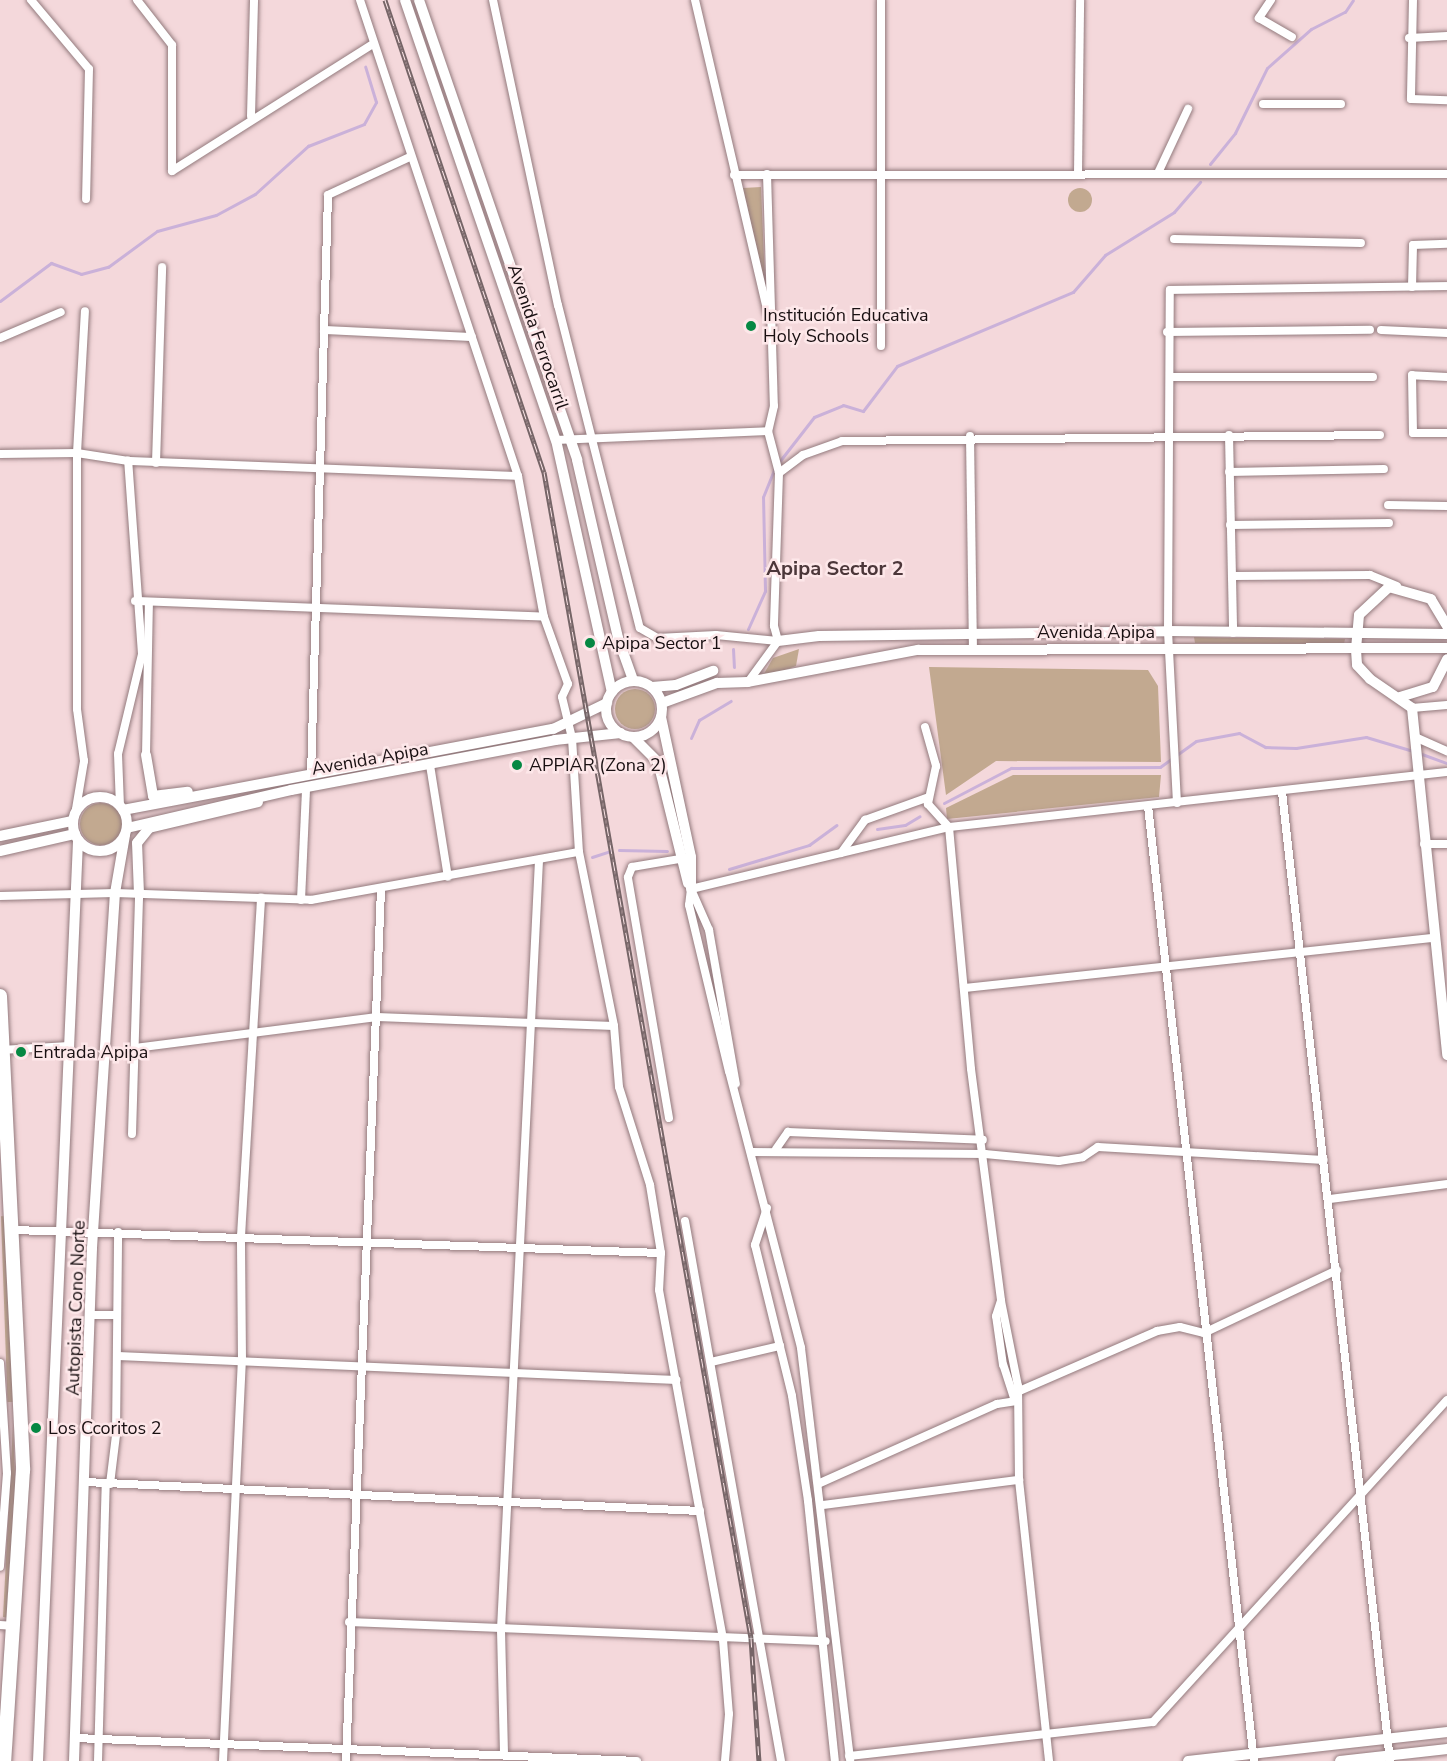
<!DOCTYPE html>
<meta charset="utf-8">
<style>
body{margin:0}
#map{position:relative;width:1447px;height:1761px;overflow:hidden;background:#f4d8db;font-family:"Nunito Sans",sans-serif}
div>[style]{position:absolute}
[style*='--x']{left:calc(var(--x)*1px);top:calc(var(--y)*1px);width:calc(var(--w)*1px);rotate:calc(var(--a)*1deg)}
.green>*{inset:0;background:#c2a990;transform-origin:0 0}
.round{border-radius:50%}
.stream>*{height:3px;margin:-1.5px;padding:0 1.5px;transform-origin:1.5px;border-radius:1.5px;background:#cab1d9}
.roads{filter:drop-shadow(0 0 2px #937a7d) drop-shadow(0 0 2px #937a7d)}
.street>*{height:8px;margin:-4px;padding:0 4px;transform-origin:4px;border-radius:4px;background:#fff}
.secondary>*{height:10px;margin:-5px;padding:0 5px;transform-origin:5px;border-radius:5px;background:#fff}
.secondary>.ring{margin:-5px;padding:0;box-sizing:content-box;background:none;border:10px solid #fff;border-radius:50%}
.highway>*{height:14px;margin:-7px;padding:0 7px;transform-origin:7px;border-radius:7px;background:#fff}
.rail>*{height:5px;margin-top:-2.5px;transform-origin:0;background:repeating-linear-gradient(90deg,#fde7e9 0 9px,#766567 0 18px);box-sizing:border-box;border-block:2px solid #766567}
.dots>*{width:16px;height:16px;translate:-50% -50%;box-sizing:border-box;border:3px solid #fde7e9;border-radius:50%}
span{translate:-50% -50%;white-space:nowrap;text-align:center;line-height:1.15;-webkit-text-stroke:5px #fde7e9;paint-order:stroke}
.poi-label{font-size:18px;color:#191012}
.left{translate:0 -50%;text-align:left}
.street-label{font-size:18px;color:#191012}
.neighbourhood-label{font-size:20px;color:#4c373a;font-weight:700}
</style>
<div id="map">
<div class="green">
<i style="clip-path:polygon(761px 187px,765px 283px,743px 188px)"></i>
<i class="round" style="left:1068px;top:188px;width:24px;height:24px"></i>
<i style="clip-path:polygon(1194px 637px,1229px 638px,1345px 639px,1344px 644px,1195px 643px)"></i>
<i style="clip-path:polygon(799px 649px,796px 666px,761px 679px,773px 658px)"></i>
<i style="clip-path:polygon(929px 667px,1148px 670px,1158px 686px,1161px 762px,996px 761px,946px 795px)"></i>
<i class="round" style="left:615px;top:689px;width:40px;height:40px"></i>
<i style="clip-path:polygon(1013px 775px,1161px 775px,1159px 797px,947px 819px,946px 808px)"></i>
<i class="round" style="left:80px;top:803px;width:42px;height:42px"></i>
<i style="left:7px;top:1216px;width:186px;height:6px;rotate:88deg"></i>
<i style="clip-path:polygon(13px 1426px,16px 1501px,9px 1618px,3px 1617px)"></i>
</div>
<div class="stream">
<i style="--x:1210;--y:164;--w:40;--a:-51"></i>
<i style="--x:1235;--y:133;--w:72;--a:-63.8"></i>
<i style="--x:1267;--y:68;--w:59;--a:-41.6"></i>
<i style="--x:1311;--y:29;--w:38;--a:-27"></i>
<i style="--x:1345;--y:12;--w:14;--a:-56"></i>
<i style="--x:0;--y:301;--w:64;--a:-36.7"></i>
<i style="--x:51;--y:263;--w:32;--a:20"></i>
<i style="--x:81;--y:274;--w:28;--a:-15"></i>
<i style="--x:108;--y:267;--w:61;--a:-36.3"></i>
<i style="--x:157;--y:231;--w:61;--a:-15.2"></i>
<i style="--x:216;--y:215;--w:44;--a:-28.3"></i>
<i style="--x:255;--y:194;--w:72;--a:-42.2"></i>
<i style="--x:308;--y:146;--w:60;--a:-21.4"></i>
<i style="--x:364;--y:124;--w:25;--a:-61"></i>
<i style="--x:376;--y:102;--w:37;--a:-107"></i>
<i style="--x:779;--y:462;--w:57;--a:-52.1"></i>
<i style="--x:814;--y:417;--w:31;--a:-22"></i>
<i style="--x:843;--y:405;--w:21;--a:17"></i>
<i style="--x:863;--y:411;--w:56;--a:-52.9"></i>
<i style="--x:897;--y:366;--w:191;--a:-22.8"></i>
<i style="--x:1073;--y:292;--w:49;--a:-49.1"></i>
<i style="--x:1105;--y:255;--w:81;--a:-31.9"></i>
<i style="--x:1174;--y:212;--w:40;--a:-49"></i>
<i style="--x:748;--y:629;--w:42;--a:-65.9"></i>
<i style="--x:765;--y:591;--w:94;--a:-91.2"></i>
<i style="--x:763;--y:497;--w:31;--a:-68"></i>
<i style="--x:733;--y:649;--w:18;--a:87"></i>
<i style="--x:691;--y:738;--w:20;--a:-66"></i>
<i style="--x:699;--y:720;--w:37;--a:-31"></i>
<i style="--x:1419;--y:753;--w:30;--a:20"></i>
<i style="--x:944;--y:803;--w:76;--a:-27.6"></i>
<i style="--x:1011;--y:768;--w:149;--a:-0.4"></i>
<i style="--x:1160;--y:767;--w:44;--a:-35.8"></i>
<i style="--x:1196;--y:741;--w:44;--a:-10.5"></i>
<i style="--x:1239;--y:733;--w:30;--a:28"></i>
<i style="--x:1265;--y:747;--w:31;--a:2"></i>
<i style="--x:1296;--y:748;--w:71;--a:-8.9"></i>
<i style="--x:1366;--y:737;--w:49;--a:16.6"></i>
<i style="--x:877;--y:829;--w:28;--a:-8"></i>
<i style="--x:905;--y:825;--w:17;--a:-31"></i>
<i style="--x:619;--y:850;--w:48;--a:1.2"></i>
<i style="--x:592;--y:857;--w:19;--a:-18"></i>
<i style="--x:729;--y:869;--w:84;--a:-16.7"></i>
<i style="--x:809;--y:845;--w:34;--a:-36"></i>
</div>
<div class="roads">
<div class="street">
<i style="--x:31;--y:0;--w:90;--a:50"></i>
<i style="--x:89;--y:69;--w:130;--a:91.3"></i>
<i style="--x:137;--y:0;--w:57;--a:52.1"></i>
<i style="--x:172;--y:45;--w:126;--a:90"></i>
<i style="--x:172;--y:171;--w:236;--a:-32.3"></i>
<i style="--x:360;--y:0;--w:502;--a:71.64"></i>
<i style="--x:518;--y:476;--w:143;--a:79.6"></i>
<i style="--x:544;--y:617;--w:71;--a:70.3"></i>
<i style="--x:568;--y:684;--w:14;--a:115"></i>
<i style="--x:562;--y:697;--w:42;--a:76.3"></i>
<i style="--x:572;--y:738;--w:114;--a:86.5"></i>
<i style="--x:579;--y:852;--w:177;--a:78.6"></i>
<i style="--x:614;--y:1026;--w:61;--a:85.3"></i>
<i style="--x:619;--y:1087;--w:103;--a:72.4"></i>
<i style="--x:650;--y:1185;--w:69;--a:80.8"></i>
<i style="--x:661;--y:1253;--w:37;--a:93"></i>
<i style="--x:659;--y:1290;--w:356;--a:79.6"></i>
<i style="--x:723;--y:1640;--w:74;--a:85.4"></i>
<i style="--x:729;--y:1714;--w:47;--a:94.9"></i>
<i style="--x:493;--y:0;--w:312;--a:78"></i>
<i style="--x:558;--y:305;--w:333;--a:75.8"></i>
<i style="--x:640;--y:628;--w:20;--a:30"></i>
<i style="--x:657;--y:638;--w:59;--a:-2.9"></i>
<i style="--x:716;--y:635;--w:62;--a:5.5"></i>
<i style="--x:695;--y:0;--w:321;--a:76.9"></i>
<i style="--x:1271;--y:0;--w:22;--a:124"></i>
<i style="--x:1259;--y:18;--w:38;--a:30"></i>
<i style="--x:1413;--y:0;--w:99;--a:91.2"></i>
<i style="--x:1411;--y:99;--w:36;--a:2"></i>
<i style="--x:1409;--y:38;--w:38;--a:-3"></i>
<i style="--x:1263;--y:104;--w:78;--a:0"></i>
<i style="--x:251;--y:116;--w:116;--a:-88.5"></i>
<i style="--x:1158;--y:173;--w:71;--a:-64.9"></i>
<i style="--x:767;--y:174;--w:232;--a:88.3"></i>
<i style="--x:774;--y:406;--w:26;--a:103"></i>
<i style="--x:768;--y:431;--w:43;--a:75.3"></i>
<i style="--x:779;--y:473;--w:153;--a:91.9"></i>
<i style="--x:774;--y:626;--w:16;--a:75"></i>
<i style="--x:1078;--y:174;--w:174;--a:-89.3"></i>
<i style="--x:734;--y:175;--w:713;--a:-0.08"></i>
<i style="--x:1174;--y:239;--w:187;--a:1.2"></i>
<i style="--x:1412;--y:287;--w:42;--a:-88.6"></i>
<i style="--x:1413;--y:245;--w:34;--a:-2"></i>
<i style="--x:324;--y:330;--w:148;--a:2.7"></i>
<i style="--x:1381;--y:330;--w:66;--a:2.6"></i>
<i style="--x:1167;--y:332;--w:203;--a:-0.6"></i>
<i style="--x:0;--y:338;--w:66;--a:-23.1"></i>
<i style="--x:881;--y:346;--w:346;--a:-90"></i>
<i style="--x:1170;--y:377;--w:203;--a:0"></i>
<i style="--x:1447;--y:377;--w:35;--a:-177"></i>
<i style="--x:1412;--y:375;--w:58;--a:89"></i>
<i style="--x:1413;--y:433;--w:34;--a:0"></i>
<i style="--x:1229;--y:435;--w:198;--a:88.8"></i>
<i style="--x:970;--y:436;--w:213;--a:89.2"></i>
<i style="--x:556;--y:440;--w:212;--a:-2.4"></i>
<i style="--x:0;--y:454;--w:77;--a:-0.7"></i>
<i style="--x:77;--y:453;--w:52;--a:8.9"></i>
<i style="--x:128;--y:461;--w:390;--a:2.2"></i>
<i style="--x:156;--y:463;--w:196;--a:-88.2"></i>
<i style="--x:1229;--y:472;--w:155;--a:-1.1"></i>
<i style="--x:779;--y:473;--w:30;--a:-37"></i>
<i style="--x:803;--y:455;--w:41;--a:-19.7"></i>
<i style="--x:842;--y:441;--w:538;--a:-0.64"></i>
<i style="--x:1388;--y:505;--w:59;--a:1"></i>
<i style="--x:1230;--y:525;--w:159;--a:-0.7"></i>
<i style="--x:1232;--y:576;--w:138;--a:-0.4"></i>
<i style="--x:1370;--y:575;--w:29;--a:22"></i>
<i style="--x:135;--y:601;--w:409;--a:2.2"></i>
<i style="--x:748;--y:682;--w:51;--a:-53.8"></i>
<i style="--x:1412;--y:708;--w:35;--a:-5"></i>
<i style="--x:925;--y:727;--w:41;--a:74.2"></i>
<i style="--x:936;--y:766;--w:39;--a:102"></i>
<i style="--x:928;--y:804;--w:31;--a:48"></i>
<i style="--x:949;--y:827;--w:243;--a:84.8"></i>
<i style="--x:971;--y:1069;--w:234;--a:82.6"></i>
<i style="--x:1001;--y:1301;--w:87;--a:78.7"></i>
<i style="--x:1018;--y:1386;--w:94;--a:89.4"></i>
<i style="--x:1019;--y:1480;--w:283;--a:83.9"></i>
<i style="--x:1415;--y:737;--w:35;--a:24"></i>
<i style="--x:146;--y:755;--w:153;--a:-88.9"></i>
<i style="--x:430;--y:765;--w:113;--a:80.9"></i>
<i style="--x:311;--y:775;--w:580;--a:-88.32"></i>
<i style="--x:328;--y:195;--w:90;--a:-24.9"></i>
<i style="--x:1282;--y:792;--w:975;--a:83.64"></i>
<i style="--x:1177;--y:803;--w:172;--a:-93"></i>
<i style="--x:1168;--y:631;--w:341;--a:-89.7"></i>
<i style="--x:1170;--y:290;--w:277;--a:-0.8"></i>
<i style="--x:120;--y:806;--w:52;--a:-92.2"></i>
<i style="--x:118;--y:754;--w:103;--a:-76.5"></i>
<i style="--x:142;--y:654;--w:194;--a:-94.1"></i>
<i style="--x:1148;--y:806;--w:961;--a:83.67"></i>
<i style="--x:76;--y:809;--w:49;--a:-80.5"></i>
<i style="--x:84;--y:761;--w:52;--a:-97.7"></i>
<i style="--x:77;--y:709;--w:256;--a:-90"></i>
<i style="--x:77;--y:453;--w:142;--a:-86.8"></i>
<i style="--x:1424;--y:844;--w:23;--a:0"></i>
<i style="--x:841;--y:853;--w:41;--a:-54"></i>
<i style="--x:865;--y:820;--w:68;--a:-19.8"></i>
<i style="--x:691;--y:889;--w:16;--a:97"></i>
<i style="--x:689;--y:905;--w:171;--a:76.5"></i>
<i style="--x:729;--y:1071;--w:286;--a:75.4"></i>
<i style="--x:801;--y:1348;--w:416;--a:83.2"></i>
<i style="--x:691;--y:889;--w:265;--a:-13.5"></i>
<i style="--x:949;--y:827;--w:501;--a:-6.3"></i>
<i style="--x:691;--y:889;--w:45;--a:66.3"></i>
<i style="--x:709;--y:930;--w:156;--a:80.1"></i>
<i style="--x:0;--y:896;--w:115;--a:-1.5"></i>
<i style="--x:115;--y:893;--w:196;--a:2"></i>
<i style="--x:311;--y:900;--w:272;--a:-10.2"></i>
<i style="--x:301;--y:900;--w:112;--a:-87.4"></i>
<i style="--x:964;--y:988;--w:471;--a:-6.1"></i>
<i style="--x:135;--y:1048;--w:244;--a:-7.3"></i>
<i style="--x:377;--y:1017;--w:237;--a:2.2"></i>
<i style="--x:1;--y:1050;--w:68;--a:-3.4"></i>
<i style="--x:669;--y:1118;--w:244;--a:-99.7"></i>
<i style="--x:628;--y:877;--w:11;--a:-68"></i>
<i style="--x:632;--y:867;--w:55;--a:-9.5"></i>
<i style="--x:132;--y:1134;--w:240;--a:-88.3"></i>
<i style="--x:776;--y:1149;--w:21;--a:-55"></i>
<i style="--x:788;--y:1132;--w:195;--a:2.3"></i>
<i style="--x:751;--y:1152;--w:234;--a:0.5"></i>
<i style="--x:985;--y:1154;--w:74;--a:5.4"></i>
<i style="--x:1059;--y:1161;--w:24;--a:-9"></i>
<i style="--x:1083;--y:1157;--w:18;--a:-34"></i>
<i style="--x:1098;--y:1147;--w:226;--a:3.3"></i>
<i style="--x:1330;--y:1199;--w:118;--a:-7.3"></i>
<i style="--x:767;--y:1208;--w:39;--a:108"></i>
<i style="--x:755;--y:1245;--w:155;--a:76.2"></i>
<i style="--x:792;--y:1396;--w:106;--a:81.3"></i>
<i style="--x:808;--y:1501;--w:261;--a:84.1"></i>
<i style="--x:685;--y:1221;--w:548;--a:79.92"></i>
<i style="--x:15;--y:1230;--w:646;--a:2.04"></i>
<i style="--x:91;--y:1315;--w:24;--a:0"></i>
<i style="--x:118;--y:1356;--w:559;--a:2.46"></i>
<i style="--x:711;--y:1362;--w:71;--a:-13.1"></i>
<i style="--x:0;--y:1363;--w:110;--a:86.4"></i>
<i style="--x:7;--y:1473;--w:94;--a:94.3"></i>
<i style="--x:1017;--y:1392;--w:153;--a:-23.5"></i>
<i style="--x:1157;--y:1331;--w:23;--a:-10"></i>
<i style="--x:1180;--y:1327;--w:25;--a:14"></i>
<i style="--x:1204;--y:1333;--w:147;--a:-25.3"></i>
<i style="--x:85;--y:1482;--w:616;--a:2.7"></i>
<i style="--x:820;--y:1483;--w:194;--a:-24.1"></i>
<i style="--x:997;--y:1404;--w:18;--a:-9"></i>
<i style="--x:1015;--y:1401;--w:38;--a:-108"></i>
<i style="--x:1003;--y:1365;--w:49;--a:-98.1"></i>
<i style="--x:996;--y:1316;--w:16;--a:-72"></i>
<i style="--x:110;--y:1484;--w:49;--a:-83"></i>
<i style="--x:116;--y:1435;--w:203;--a:-89.4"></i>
<i style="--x:823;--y:1505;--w:198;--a:-7.3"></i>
<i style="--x:349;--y:1622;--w:477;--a:2.3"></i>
<i style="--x:0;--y:1625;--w:15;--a:4"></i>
<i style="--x:75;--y:1738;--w:562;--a:2.34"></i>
<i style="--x:504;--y:1753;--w:124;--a:-91.4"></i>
<i style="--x:501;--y:1629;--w:770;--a:-87.17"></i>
<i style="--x:849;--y:1756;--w:306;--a:-6.4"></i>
<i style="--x:1153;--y:1722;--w:436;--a:-47.6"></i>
<i style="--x:98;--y:1761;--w:278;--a:-88.4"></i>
<i style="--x:223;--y:1761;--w:402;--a:-87.3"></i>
<i style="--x:242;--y:1359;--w:123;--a:-90.5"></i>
<i style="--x:241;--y:1236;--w:339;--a:-86.6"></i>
<i style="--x:346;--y:1761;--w:873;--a:-87.7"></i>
</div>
<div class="secondary">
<i style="--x:405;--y:0;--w:465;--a:71.1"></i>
<i style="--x:556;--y:440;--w:258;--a:77.5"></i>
<i style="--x:419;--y:0;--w:486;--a:71"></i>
<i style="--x:577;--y:460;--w:183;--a:77"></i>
<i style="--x:618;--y:638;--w:45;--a:70.3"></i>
<i style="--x:1447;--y:626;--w:31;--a:-121"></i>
<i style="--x:1431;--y:599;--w:44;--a:-164.1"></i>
<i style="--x:1389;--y:587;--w:41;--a:137"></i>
<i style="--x:1359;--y:615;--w:35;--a:95"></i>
<i style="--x:1356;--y:650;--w:15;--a:86"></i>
<i style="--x:1357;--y:665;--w:19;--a:47"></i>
<i style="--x:1370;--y:679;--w:51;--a:34.6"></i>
<i style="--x:1412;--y:708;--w:349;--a:84.2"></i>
<i style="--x:778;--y:641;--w:41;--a:-7"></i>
<i style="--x:819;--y:636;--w:349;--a:-0.8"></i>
<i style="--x:1168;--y:631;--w:279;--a:0.6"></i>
<i class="ring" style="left:606px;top:681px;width:46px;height:46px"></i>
<i style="--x:652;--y:687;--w:24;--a:-5"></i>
<i style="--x:676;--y:685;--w:40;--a:-21"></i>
<i style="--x:1400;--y:697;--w:34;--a:-17"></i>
<i style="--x:1433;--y:687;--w:31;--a:-63"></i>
<i style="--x:662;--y:703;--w:59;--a:-20"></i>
<i style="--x:717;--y:683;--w:31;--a:-2"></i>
<i style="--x:748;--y:682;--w:173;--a:-10.7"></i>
<i style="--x:918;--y:650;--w:529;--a:-0.22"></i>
<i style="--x:661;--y:717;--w:143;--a:77.9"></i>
<i style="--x:691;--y:857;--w:32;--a:90"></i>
<i style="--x:633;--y:737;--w:35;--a:45"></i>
<i style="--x:658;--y:762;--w:125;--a:76.1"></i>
<i style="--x:146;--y:755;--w:42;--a:80.3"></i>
<i style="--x:153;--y:796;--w:35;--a:-7"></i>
<i class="ring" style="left:73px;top:797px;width:44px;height:44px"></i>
<i style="--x:123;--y:810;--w:438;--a:-10.7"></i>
<i style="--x:553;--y:729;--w:60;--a:-25.7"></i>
<i style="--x:127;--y:828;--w:168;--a:-13"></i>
<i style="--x:291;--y:790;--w:269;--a:-10.7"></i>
<i style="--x:555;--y:740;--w:66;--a:-6.1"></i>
<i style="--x:0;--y:836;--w:74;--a:-11.8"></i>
<i style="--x:0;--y:851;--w:77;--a:-12.8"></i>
<i style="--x:139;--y:894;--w:51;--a:-92.2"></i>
<i style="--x:137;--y:843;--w:19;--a:-51"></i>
<i style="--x:149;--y:828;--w:112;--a:-13.4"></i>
<i style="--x:38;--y:1761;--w:922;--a:-87.51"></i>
<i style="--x:74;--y:1761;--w:513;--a:-87.99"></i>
<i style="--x:92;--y:1248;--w:356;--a:-86.3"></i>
<i style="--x:115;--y:893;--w:59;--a:-80.2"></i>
<i style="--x:1188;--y:1761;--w:261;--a:-6.4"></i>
<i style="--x:1340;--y:1761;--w:108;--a:-6.4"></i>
</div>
<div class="highway">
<i style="--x:0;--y:996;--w:475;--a:87.2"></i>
<i style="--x:23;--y:1470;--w:292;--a:93.7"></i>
</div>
</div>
<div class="rail">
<i style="--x:385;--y:0;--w:498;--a:71.4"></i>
<i style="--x:544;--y:472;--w:1184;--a:79.93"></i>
<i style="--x:751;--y:1638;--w:123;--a:86.3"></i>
</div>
<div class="dots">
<i style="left:751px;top:326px;background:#058843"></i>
<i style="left:590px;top:643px;background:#058843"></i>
<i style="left:517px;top:765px;background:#058843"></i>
<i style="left:21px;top:1052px;background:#058843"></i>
<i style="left:36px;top:1428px;background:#058843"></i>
</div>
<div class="poi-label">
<span class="left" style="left:763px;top:326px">Institución Educativa<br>Holy Schools</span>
<span class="left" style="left:602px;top:643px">Apipa Sector 1</span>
<span class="left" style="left:529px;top:765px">APPIAR (Zona 2)</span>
<span class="left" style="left:33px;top:1052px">Entrada Apipa</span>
<span class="left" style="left:48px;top:1428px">Los Ccoritos 2</span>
</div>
<div class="street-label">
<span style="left:538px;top:337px;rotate:71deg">Avenida Ferrocarril</span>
<span style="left:1096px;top:632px">Avenida Apipa</span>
<span style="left:370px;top:759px;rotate:-10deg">Avenida Apipa</span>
<span style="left:76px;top:1308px;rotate:-88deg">Autopista Cono Norte</span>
</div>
<div class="neighbourhood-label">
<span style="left:835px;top:568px">Apipa Sector 2</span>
</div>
</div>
